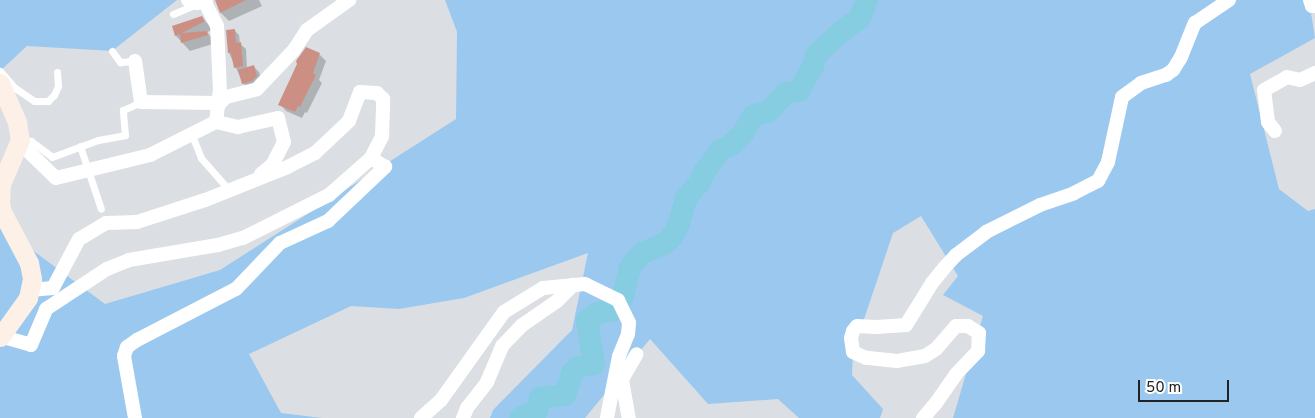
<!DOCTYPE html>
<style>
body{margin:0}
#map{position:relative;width:1315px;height:418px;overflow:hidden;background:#dbdfe3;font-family:Overpass,sans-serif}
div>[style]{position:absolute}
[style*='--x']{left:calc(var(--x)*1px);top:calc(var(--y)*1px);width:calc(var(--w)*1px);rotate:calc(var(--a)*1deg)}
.green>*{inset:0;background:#9bc8ef}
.shadow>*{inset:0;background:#0003}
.river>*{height:22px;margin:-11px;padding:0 11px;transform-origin:11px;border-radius:11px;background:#86cde1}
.building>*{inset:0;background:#cc8f84}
.service>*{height:7px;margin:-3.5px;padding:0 3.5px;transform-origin:3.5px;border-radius:3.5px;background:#fff}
.minor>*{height:14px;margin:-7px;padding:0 7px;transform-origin:7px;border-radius:7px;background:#fff}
.secondary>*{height:19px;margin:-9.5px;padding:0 9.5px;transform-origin:9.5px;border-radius:9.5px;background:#fdf0e7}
span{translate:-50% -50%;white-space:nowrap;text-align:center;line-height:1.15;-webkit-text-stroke:4px #fff;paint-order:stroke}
.scale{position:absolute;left:1138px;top:380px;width:91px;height:22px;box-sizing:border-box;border:2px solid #202224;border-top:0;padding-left:6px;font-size:15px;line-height:18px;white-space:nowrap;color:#202224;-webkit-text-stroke:4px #fff;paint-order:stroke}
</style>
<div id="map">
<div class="green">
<i style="clip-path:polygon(0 0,177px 0,112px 51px,27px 46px,0 71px)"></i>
<i style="clip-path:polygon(445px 0,1309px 0,1315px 38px,1250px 74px,1279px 189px,1308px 211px,1315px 209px,1315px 418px,953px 418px,983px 316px,943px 295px,958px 276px,921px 216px,893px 233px,853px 352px,852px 375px,883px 409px,880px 418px,799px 418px,778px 399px,708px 404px,650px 339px,585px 418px,490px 418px,493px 410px,572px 330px,588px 253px,464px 298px,399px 309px,351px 306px,249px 354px,281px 413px,322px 418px,0 418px,0 226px,105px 304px,220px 270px,456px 119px,457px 32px)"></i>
</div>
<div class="shadow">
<i style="clip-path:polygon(217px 0,259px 0,262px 6px,229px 21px,221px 13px)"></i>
<i style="clip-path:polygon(202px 18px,210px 26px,212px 30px,207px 32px,216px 43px,190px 51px,176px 36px,174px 26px)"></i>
<i style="clip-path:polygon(234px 30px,239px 35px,240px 44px,246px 49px,247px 69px,254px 67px,259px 72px,262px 82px,249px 89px,243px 83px,229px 53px)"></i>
<i style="clip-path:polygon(319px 54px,326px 61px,319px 80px,322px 83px,307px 113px,305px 112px,302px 118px,286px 111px,280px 104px)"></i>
</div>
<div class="river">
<i style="--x:520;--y:418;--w:18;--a:-22"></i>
<i style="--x:537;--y:411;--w:13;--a:-77"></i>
<i style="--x:540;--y:398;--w:25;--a:-7"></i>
<i style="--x:565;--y:395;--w:23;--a:-72"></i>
<i style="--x:572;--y:373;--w:8;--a:-45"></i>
<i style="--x:578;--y:367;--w:16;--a:-11"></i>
<i style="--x:594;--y:364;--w:44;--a:-99.2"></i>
<i style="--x:587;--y:321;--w:14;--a:-36"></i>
<i style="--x:598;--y:313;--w:16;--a:-11"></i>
<i style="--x:614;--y:310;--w:17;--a:-57"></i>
<i style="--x:623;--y:296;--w:30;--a:-76"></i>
<i style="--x:630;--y:267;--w:18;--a:-49"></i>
<i style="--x:642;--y:253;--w:24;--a:-22"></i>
<i style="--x:664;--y:244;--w:9;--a:-41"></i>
<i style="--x:671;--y:238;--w:16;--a:-60"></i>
<i style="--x:679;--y:224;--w:27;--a:-75"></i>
<i style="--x:686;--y:198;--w:21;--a:-49"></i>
<i style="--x:700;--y:182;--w:12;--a:-66"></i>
<i style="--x:705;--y:171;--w:26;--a:-53"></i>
<i style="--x:721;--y:150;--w:11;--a:-27"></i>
<i style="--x:731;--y:145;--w:17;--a:-45"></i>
<i style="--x:743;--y:133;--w:21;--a:-59"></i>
<i style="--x:754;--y:115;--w:14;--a:-12"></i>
<i style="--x:768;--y:112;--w:26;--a:-47"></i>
<i style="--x:786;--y:93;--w:13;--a:-9"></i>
<i style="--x:799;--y:91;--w:29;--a:-61"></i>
<i style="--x:813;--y:66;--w:11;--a:-75"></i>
<i style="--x:816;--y:55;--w:35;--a:-43"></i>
<i style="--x:842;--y:31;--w:22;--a:-36"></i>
<i style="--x:860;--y:18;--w:19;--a:-69"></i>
</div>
<div class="building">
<i style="clip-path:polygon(215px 0,246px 0,220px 13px)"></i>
<i style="clip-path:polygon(202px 16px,205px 21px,182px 33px,207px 31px,208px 35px,181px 43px,180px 34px,175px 36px,172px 26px)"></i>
<i style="clip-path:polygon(235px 29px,236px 43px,241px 42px,243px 66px,234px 68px,231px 53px,228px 53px,226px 30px)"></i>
<i style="clip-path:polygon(306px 47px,320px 53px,313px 73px,316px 75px,300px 107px,298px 106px,295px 112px,278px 105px,297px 64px,296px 61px)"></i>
<i style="clip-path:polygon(254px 65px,257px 76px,252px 81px,242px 84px,238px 70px)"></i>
</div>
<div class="service">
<i style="--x:173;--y:14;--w:25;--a:-23"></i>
<i style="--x:112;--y:51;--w:14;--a:54"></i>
<i style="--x:120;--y:62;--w:15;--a:-4"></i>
<i style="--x:0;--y:71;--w:23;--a:49"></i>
<i style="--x:15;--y:88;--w:23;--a:34"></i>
<i style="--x:34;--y:101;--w:14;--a:0"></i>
<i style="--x:48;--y:101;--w:8;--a:-45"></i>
<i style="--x:54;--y:95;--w:10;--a:-66"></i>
<i style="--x:58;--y:86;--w:14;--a:-94"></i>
<i style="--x:191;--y:133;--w:27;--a:68"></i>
<i style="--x:201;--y:158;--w:43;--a:48.8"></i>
<i style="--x:20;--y:140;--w:11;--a:5"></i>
<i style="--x:31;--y:141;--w:26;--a:37"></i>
<i style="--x:52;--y:157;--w:49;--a:-20.3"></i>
<i style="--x:98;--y:140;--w:27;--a:-10"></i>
<i style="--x:125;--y:135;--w:25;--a:-95"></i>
<i style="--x:123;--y:110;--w:20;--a:-24"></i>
<i style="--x:80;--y:146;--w:66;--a:71.6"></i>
</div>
<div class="minor">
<i style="--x:188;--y:0;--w:9;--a:18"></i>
<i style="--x:197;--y:3;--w:7;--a:-16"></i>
<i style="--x:1310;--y:0;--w:6;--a:72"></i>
<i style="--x:1312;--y:6;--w:3;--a:0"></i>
<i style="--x:135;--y:61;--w:41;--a:81.7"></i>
<i style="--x:141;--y:102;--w:79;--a:0.7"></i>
<i style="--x:220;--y:103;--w:8;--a:-45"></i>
<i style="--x:226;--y:97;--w:32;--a:-14"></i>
<i style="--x:257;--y:89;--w:54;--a:-46.5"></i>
<i style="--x:294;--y:50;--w:24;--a:-57"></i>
<i style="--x:307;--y:30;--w:52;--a:-35.5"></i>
<i style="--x:216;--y:122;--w:23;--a:13"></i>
<i style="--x:238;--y:127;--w:41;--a:-12.7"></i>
<i style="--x:278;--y:118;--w:25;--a:76"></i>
<i style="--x:284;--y:142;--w:25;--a:117"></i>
<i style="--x:273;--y:164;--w:16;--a:140"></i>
<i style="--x:1275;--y:131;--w:11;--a:-128"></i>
<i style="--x:1268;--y:122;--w:32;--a:-97"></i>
<i style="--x:1264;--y:90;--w:26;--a:-29"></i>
<i style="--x:1287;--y:77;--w:13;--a:13"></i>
<i style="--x:1300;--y:80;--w:17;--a:-25"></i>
<i style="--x:20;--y:140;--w:15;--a:53"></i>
<i style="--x:29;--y:152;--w:37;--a:44"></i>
<i style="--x:56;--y:178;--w:97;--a:-13.7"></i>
<i style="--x:150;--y:155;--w:74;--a:-26.6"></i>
<i style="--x:216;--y:122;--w:31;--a:-83"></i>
<i style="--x:220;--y:91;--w:65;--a:-92.6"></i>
<i style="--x:217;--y:26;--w:28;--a:-117"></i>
<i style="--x:204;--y:1;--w:2;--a:-27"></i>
<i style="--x:0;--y:336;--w:32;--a:16"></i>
<i style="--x:31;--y:345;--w:39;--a:-67"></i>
<i style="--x:46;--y:309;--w:73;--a:-33.3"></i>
<i style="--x:107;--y:269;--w:24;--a:-22"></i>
<i style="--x:129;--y:260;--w:90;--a:-9.6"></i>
<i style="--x:218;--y:245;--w:26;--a:-16"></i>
<i style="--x:243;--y:238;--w:96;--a:-26.6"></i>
<i style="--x:329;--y:195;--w:56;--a:-41.4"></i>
<i style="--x:371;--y:158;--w:25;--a:-63"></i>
<i style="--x:382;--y:136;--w:37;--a:-88"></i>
<i style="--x:383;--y:99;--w:8;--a:-135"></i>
<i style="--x:377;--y:93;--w:17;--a:-177"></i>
<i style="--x:360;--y:92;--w:31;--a:111"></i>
<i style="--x:349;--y:121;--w:47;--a:136.7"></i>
<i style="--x:315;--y:153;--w:30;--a:153"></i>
<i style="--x:288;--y:167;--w:89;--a:158.3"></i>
<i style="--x:205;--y:200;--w:71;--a:162.1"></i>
<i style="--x:137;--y:222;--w:31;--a:178"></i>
<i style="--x:106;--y:223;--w:31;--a:149"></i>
<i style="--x:79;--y:239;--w:55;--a:118"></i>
<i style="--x:53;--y:288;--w:23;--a:175"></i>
<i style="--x:622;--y:380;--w:39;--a:80"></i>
<i style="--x:617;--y:388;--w:39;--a:-60"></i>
<i style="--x:135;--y:418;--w:63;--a:-100.1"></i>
<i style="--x:124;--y:356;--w:9;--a:-72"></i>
<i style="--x:127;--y:347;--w:12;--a:-35"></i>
<i style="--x:137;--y:340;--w:111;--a:-27.3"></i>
<i style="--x:236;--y:289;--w:64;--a:-46.3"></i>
<i style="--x:280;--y:243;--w:53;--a:-24.6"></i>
<i style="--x:328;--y:221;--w:79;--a:-43.5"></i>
<i style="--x:385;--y:167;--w:17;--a:-147"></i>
<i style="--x:421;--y:418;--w:27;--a:-42"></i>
<i style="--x:441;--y:400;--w:108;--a:-54.4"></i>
<i style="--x:504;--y:312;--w:46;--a:-31.6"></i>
<i style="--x:543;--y:288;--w:42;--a:-5.4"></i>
<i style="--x:585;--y:284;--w:37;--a:26"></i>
<i style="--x:618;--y:300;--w:25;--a:64"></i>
<i style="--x:629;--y:323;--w:11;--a:95"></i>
<i style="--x:628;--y:334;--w:24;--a:112"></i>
<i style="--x:619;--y:356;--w:63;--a:101"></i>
<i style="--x:463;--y:418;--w:11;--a:-68"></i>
<i style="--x:467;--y:408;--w:33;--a:-52"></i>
<i style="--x:487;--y:382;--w:39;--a:-67"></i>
<i style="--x:502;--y:346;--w:28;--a:-46"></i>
<i style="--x:521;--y:326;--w:44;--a:-34.8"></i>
<i style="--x:557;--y:301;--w:23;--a:-45"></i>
<i style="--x:923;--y:418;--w:20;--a:-49"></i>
<i style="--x:936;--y:403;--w:35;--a:-55"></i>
<i style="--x:956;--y:374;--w:32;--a:-46"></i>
<i style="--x:978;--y:351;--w:18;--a:-87"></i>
<i style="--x:979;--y:333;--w:13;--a:-148"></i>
<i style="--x:968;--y:326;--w:12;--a:180"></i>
<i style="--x:956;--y:326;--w:30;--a:131"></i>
<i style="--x:936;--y:349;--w:13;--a:148"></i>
<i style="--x:925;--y:356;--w:28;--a:170"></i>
<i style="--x:897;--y:361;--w:31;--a:-174"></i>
<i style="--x:866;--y:358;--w:14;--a:-155"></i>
<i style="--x:853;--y:352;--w:14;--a:-98"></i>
<i style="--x:851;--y:338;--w:7;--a:-74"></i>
<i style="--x:853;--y:331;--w:6;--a:-51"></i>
<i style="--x:857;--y:326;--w:19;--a:3"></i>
<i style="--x:876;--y:327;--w:30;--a:-4"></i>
<i style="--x:906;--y:325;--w:49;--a:-58.2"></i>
<i style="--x:932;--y:283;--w:19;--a:-51"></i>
<i style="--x:944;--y:268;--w:18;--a:-47"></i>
<i style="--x:956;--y:255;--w:38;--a:-37"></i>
<i style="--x:986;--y:232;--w:60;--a:-26.6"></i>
<i style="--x:1040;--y:205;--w:36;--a:-19"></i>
<i style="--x:1074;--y:193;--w:27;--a:-27"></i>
<i style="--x:1098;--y:181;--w:21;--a:-62"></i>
<i style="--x:1108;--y:162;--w:66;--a:-77.8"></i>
<i style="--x:1122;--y:97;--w:24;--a:-36"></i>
<i style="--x:1141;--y:83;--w:26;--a:-18"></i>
<i style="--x:1166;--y:75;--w:9;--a:-36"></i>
<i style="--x:1173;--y:70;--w:15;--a:-58"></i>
<i style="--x:1181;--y:57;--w:37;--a:-68"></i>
<i style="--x:1195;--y:23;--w:41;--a:-34.1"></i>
</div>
<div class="secondary">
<i style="--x:0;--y:83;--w:43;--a:66.4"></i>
<i style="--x:17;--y:122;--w:18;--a:81"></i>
<i style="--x:20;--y:140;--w:48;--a:113.4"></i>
<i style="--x:1;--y:184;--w:17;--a:93"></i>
<i style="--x:0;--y:203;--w:9;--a:77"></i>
<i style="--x:2;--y:212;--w:58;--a:62.1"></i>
<i style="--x:29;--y:263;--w:16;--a:79"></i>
<i style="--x:32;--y:279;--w:19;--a:102"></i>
<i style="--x:28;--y:298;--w:48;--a:125.7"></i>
</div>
<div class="scale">50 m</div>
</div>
